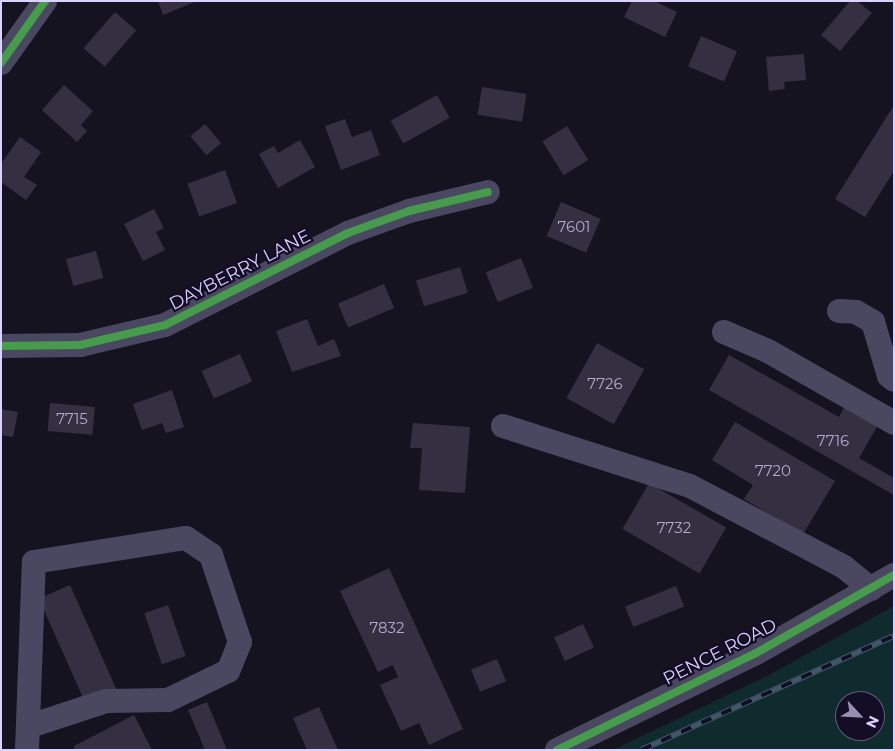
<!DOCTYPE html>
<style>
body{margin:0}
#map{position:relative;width:895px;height:751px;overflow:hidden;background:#161320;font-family:Montserrat,sans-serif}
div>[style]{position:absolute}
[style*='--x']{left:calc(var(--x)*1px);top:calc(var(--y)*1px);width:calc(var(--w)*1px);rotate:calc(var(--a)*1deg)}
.green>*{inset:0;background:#102b2e}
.building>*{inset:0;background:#343042;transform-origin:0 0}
.minor>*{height:24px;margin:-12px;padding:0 12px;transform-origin:12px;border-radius:12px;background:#4a4761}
.rail>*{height:5.5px;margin-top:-2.75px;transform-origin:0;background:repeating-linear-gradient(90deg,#130d26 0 11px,#43566b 0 22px);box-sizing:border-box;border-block:1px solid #43566b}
.cycleway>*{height:8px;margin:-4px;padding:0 4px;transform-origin:4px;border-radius:4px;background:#469c4c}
span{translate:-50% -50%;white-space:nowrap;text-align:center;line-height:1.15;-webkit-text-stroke:4.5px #130d26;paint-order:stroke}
.number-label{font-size:15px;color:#b0aad0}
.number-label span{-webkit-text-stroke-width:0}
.street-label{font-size:18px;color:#dad2ff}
.frame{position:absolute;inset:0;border:2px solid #dad2ff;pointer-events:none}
.north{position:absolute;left:835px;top:691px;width:50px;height:50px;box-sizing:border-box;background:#130d26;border:1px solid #635c7d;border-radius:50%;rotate:115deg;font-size:14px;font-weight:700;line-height:20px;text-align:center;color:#dad2ff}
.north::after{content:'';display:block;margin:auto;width:18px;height:22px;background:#958fb1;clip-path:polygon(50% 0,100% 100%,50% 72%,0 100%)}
</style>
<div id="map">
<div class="green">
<i style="clip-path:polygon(evenodd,894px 606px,894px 750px,613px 750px,767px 676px,894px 606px,845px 701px,875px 701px,875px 731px,845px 731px,845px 701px)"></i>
</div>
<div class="building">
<i style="clip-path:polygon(158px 1px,197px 1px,163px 15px)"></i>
<i style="clip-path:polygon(632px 1px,654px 1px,677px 12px,665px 37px,624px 17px)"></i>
<i style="clip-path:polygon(850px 1px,857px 1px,872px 13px,840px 51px,821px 35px)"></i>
<i style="left:115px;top:12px;width:28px;height:48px;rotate:41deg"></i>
<i style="left:701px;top:36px;width:39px;height:33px;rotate:23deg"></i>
<i style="clip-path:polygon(804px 54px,806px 80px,784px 82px,785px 89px,769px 91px,766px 57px)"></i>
<i style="clip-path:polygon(64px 85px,93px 111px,81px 125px,87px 131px,77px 142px,42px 110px)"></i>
<i style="left:482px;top:87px;width:45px;height:28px;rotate:9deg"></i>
<i style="left:437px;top:95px;width:26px;height:53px;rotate:61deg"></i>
<i style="clip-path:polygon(894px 105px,894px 171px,865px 217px,835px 199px)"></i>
<i style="clip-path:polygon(345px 119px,352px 137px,371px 130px,380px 155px,341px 170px,325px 126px)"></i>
<i style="left:205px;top:124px;width:25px;height:19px;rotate:50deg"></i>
<i style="left:567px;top:126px;width:40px;height:29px;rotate:58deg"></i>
<i style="clip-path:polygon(20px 137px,41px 152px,24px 177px,37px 185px,26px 200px,1px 182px,1px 164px)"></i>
<i style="clip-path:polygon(300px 140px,315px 167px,278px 188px,259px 154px,274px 146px,278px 153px)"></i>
<i style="left:225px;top:170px;width:35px;height:40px;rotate:70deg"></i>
<i style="left:561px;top:202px;width:43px;height:37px;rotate:23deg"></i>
<i style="clip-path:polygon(154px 209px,164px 228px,156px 232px,165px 250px,143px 261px,124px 224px)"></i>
<i style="left:96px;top:251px;width:28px;height:31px;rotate:75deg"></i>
<i style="left:521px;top:258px;width:32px;height:38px;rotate:68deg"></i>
<i style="left:460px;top:267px;width:27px;height:46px;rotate:73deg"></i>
<i style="left:384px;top:284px;width:26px;height:50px;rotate:67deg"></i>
<i style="clip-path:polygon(307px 319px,318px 346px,334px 339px,341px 356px,292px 372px,276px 331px)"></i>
<i style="left:597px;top:343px;width:54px;height:63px;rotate:29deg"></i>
<i style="left:240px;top:354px;width:30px;height:42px;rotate:66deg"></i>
<i style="clip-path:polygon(729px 355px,839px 417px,846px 404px,879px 423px,859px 458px,894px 478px,894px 495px,709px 390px)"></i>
<i style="clip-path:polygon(172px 390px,184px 427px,166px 433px,162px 423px,142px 430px,133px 404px)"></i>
<i style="left:50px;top:403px;width:45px;height:28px;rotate:5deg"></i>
<i style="clip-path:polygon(1px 409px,18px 412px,13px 437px,1px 435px)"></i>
<i style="clip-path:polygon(735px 422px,835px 481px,803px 534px,744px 499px,753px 485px,712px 460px)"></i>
<i style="clip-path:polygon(413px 423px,470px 427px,465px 493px,419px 490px,422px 448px,410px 448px)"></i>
<i style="left:649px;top:483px;width:89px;height:53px;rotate:30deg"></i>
<i style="clip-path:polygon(389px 568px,463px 729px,429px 745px,419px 723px,401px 731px,380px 685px,398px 677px,393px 665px,378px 672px,340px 591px)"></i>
<i style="left:70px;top:585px;width:116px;height:34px;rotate:66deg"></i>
<i style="left:676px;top:586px;width:22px;height:55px;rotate:68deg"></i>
<i style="left:168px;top:605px;width:54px;height:25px;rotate:71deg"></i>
<i style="left:583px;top:624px;width:26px;height:32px;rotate:65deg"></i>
<i style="left:497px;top:659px;width:24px;height:28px;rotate:68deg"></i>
<i style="clip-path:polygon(207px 702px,227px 750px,205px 750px,188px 710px)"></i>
<i style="clip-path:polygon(319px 707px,338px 750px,307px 750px,293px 718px)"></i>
<i style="clip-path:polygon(134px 715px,152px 750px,75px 750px,74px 746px)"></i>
</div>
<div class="minor">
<i style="--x:1;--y:63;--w:76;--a:-54.6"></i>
<i style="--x:839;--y:311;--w:17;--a:3"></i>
<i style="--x:856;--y:312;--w:20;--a:30"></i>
<i style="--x:873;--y:322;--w:56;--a:73.5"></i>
<i style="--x:889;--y:376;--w:6;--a:39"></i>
<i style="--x:724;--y:332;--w:48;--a:23.4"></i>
<i style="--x:768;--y:351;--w:145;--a:29.7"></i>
<i style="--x:1;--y:346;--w:79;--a:-0.7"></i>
<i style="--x:80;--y:345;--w:87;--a:-13.2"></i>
<i style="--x:165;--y:325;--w:205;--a:-26.7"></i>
<i style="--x:348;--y:233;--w:65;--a:-19.8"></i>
<i style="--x:409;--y:211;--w:81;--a:-13.5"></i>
<i style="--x:503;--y:426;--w:196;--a:17.8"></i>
<i style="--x:690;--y:486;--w:174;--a:27.7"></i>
<i style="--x:844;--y:567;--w:35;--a:39"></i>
<i style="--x:27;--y:750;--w:188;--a:-87.9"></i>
<i style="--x:34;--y:562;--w:154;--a:-9"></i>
<i style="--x:186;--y:538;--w:30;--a:34"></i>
<i style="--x:211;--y:555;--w:92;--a:71.6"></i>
<i style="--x:240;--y:642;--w:31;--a:112"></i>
<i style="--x:228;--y:671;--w:67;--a:154.2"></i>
<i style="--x:168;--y:700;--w:62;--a:179.1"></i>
<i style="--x:106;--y:701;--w:80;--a:161.8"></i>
<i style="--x:557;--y:750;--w:221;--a:-26"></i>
<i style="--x:756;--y:653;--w:159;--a:-29.5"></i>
</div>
<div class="rail">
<i style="--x:641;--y:750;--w:277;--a:-24.3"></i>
</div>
<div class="cycleway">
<i style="--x:1;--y:63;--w:76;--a:-54.6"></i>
<i style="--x:1;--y:346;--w:79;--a:-0.7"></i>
<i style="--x:80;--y:345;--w:87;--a:-13.2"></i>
<i style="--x:165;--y:325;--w:205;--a:-26.7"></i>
<i style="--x:348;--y:233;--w:65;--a:-19.8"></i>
<i style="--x:409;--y:211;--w:81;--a:-13.5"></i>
<i style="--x:557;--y:750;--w:221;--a:-26"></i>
<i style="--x:756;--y:653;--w:159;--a:-29.5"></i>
</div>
<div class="number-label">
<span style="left:574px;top:227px">7601</span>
<span style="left:605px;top:384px">7726</span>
<span style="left:72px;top:419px">7715</span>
<span style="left:833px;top:441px">7716</span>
<span style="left:773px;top:471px">7720</span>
<span style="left:674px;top:528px">7732</span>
<span style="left:387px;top:628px">7832</span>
</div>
<div class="street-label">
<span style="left:240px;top:270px;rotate:-27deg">DAYBERRY LANE</span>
<span style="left:720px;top:652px;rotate:-27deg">PENCE ROAD</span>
</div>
<div class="frame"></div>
<div class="north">N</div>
</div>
